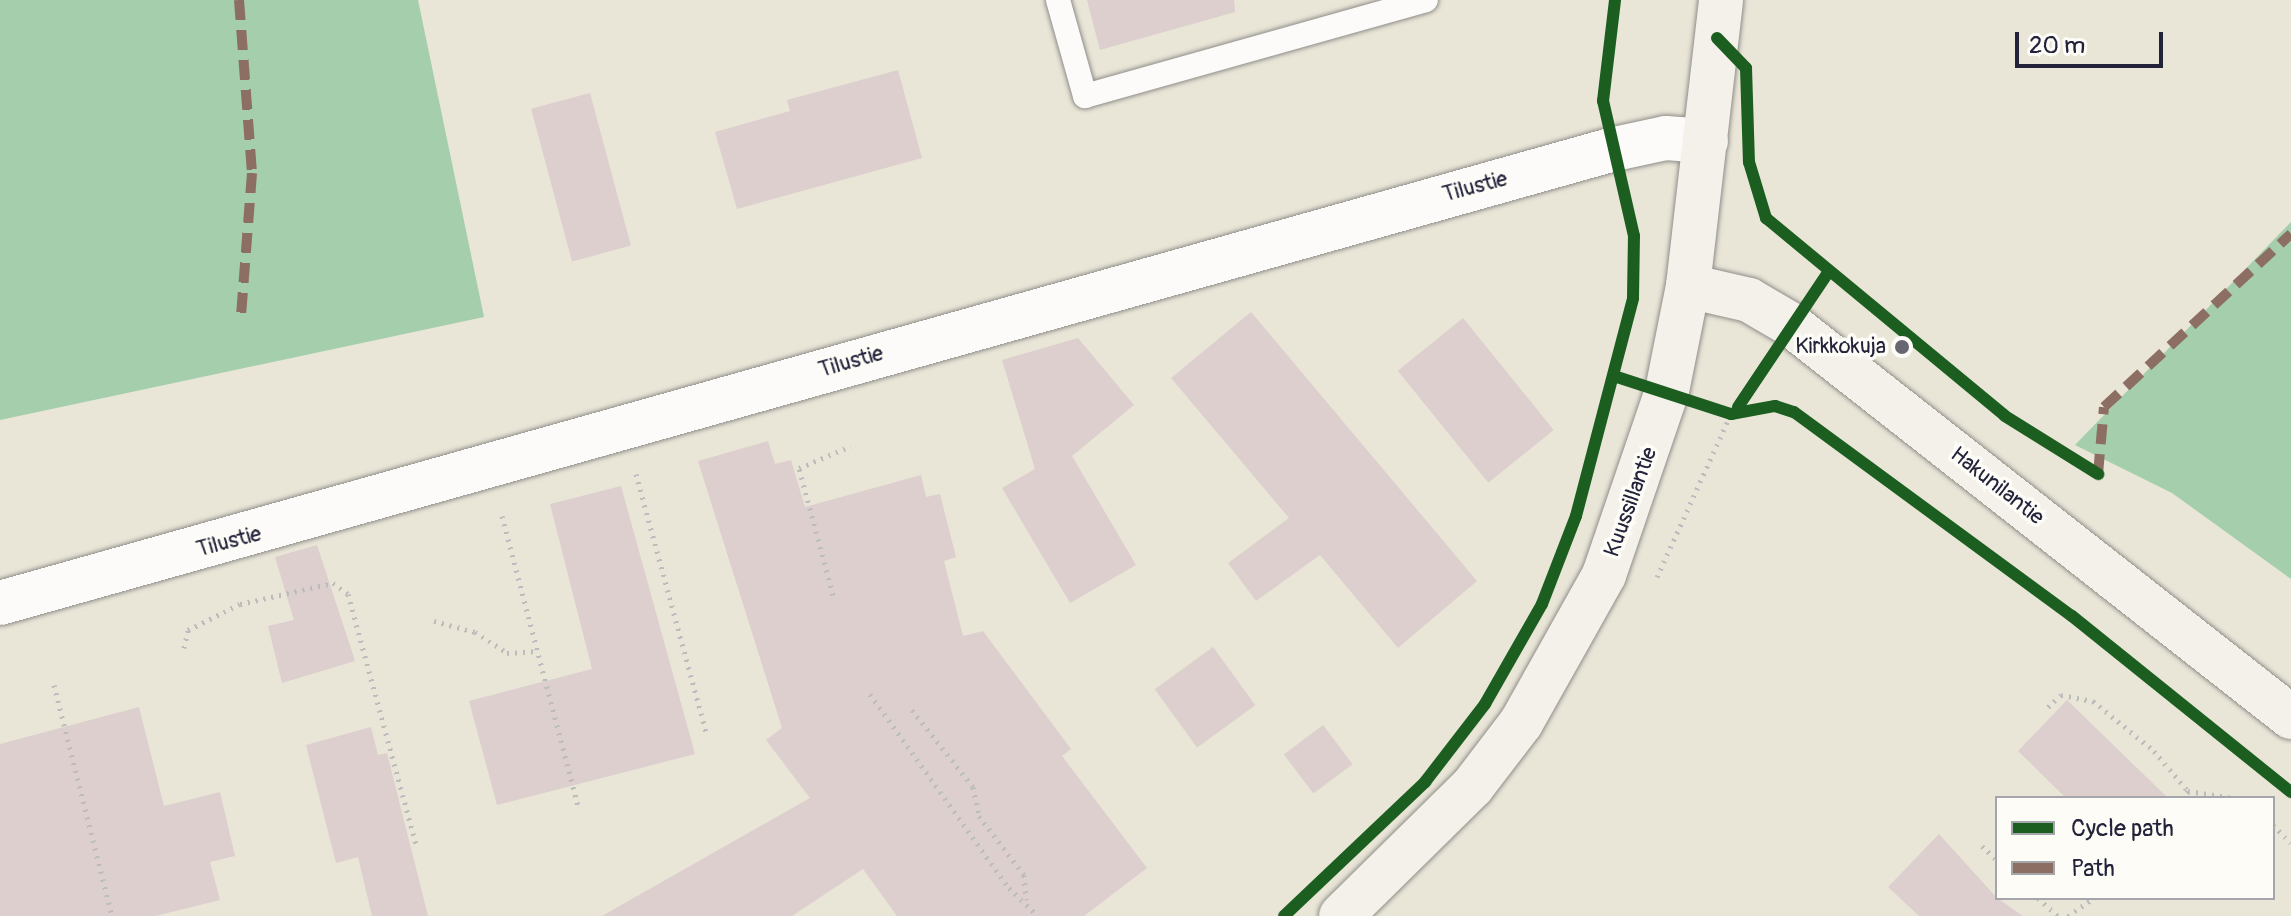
<!DOCTYPE html>
<style>
body{margin:0}
#map{position:relative;width:2291px;height:916px;overflow:hidden;background:#e9e5d7;font-family:Pangolin,sans-serif}
div>[style]{position:absolute}
[style*='--x']{left:calc(var(--x)*1px);top:calc(var(--y)*1px);width:calc(var(--w)*1px);rotate:calc(var(--a)*1deg)}
.forest>*{inset:0;background:#a4ceac}
.building>*{inset:0;background:#ddcfce;transform-origin:0 0}
.path>*{height:5px;margin-top:-2.5px;transform-origin:0;background:repeating-linear-gradient(90deg,#bdbcbc 0 2px,transparent 0 8px)}
.roads{filter:drop-shadow(0 0 2px #8f8e8a) drop-shadow(0 0 2px #8f8e8a)}
.lane>*{height:24px;margin:-12px;padding:0 12px;transform-origin:12px;border-radius:12px;background:#fcfbf9}
.street>*{height:44px;margin:-22px;padding:0 22px;transform-origin:22px;border-radius:22px;background:#fcfbf9}
.secondary>*{height:44px;margin:-22px;padding:0 22px;transform-origin:22px;border-radius:22px;background:#f4f1eb}
.quiet>*{height:10px;margin-top:-5px;transform-origin:0;background:repeating-linear-gradient(90deg,#8d6e63 0 20px,transparent 0 30px)}
.cycleway>*{height:12px;margin:-6px;padding:0 6px;transform-origin:6px;border-radius:6px;background:#1b5e20}
.dots>*{width:22px;height:22px;translate:-50% -50%;box-sizing:border-box;border:4px solid #fdfcf7;border-radius:50%}
span{translate:-50% -50%;white-space:nowrap;text-align:center;line-height:1.15;-webkit-text-stroke:7px #fdfcf7;paint-order:stroke}
.street-label{font-size:22px;color:#22223b}
.poi-label{font-size:22px;color:#22223b}
.right{translate:-100% -50%;text-align:right}
.legend{position:absolute;left:1995px;top:796px;width:280px;height:104px;box-sizing:border-box;background:#fdfcf7;border:2px solid #a5a5ac;margin:0;padding:10px 14px;list-style:none;font-size:24px;color:#22223b}
.legend li{display:flex;align-items:center;gap:16px;height:40px}
.legend b{width:40px;border:2px solid #a5a5ac}
.scale{position:absolute;left:2015px;top:32px;width:148px;height:36px;box-sizing:border-box;border:4px solid #22223b;border-top:0;padding-left:10px;font-size:24px;line-height:28px;white-space:nowrap;color:#22223b;-webkit-text-stroke:6px #fdfcf7;paint-order:stroke}
</style>
<div id="map">
<div class="forest">
<i style="clip-path:polygon(0 0,418px 0,484px 317px,0 420px)"></i>
<i style="clip-path:polygon(2291px 222px,2291px 579px,2172px 493px,2075px 445px)"></i>
</div>
<div class="building">
<i style="clip-path:polygon(1087px 0,1234px 0,1235px 12px,1100px 50px)"></i>
<i style="clip-path:polygon(898px 70px,922px 158px,737px 209px,715px 132px,790px 111px,787px 100px)"></i>
<i style="left:590px;top:93px;width:158px;height:61px;rotate:75deg"></i>
<i style="clip-path:polygon(1251px 312px,1477px 581px,1398px 648px,1320px 555px,1256px 601px,1228px 563px,1289px 518px,1171px 378px)"></i>
<i style="left:1463px;top:318px;width:144px;height:84px;rotate:51deg"></i>
<i style="clip-path:polygon(1078px 338px,1134px 405px,1072px 456px,1136px 565px,1070px 603px,1002px 488px,1035px 469px,1002px 360px)"></i>
<i style="clip-path:polygon(768px 441px,775px 464px,791px 460px,805px 507px,921px 475px,926px 497px,940px 494px,956px 557px,944px 561px,963px 636px,983px 631px,1071px 749px,1062px 756px,1147px 868px,1084px 916px,897px 916px,863px 869px,792px 916px,602px 916px,810px 798px,766px 740px,782px 728px,698px 461px)"></i>
<i style="clip-path:polygon(621px 486px,695px 754px,497px 805px,469px 701px,592px 669px,550px 504px)"></i>
<i style="clip-path:polygon(317px 545px,355px 661px,282px 683px,268px 626px,294px 620px,275px 557px)"></i>
<i style="left:1213px;top:647px;width:72px;height:72px;rotate:54deg"></i>
<i style="clip-path:polygon(2067px 700px,2168px 798px,2066px 798px,2018px 751px)"></i>
<i style="clip-path:polygon(139px 707px,164px 806px,220px 792px,235px 856px,210px 862px,220px 900px,155px 916px,0 916px,0 744px)"></i>
<i style="left:1323px;top:725px;width:49px;height:49px;rotate:53deg"></i>
<i style="clip-path:polygon(371px 727px,378px 755px,387px 753px,428px 916px,372px 916px,358px 857px,336px 863px,306px 745px)"></i>
<i style="clip-path:polygon(1939px 834px,1997px 898px,2023px 916px,1919px 916px,1888px 887px)"></i>
</div>
<div class="path">
<i style="--x:636;--y:474;--w:270;--a:74.8"></i>
<i style="--x:502;--y:516;--w:300;--a:75.3"></i>
<i style="--x:1657;--y:577;--w:179;--a:-65.6"></i>
<i style="--x:833;--y:595;--w:131;--a:-105"></i>
<i style="--x:799;--y:468;--w:56;--a:-22.9"></i>
<i style="--x:434;--y:621;--w:42;--a:15"></i>
<i style="--x:475;--y:632;--w:38;--a:33"></i>
<i style="--x:507;--y:653;--w:30;--a:-4"></i>
<i style="--x:184;--y:648;--w:18;--a:-77"></i>
<i style="--x:188;--y:630;--w:58;--a:-26.6"></i>
<i style="--x:240;--y:604;--w:95;--a:-12.7"></i>
<i style="--x:333;--y:583;--w:19;--a:36"></i>
<i style="--x:348;--y:594;--w:263;--a:74.8"></i>
<i style="--x:54;--y:685;--w:238;--a:75.9"></i>
<i style="--x:870;--y:694;--w:239;--a:54.4"></i>
<i style="--x:1009;--y:888;--w:40;--a:44"></i>
<i style="--x:2048;--y:707;--w:18;--a:-43"></i>
<i style="--x:2061;--y:695;--w:33;--a:11"></i>
<i style="--x:2093;--y:701;--w:79;--a:39.3"></i>
<i style="--x:2154;--y:751;--w:52;--a:49.6"></i>
<i style="--x:2188;--y:791;--w:9;--a:131"></i>
<i style="--x:912;--y:710;--w:98;--a:51.6"></i>
<i style="--x:973;--y:787;--w:30;--a:78"></i>
<i style="--x:979;--y:816;--w:74;--a:52.7"></i>
<i style="--x:1024;--y:875;--w:25;--a:85"></i>
<i style="--x:2188;--y:791;--w:47;--a:8.7"></i>
<i style="--x:2273;--y:825;--w:25;--a:45"></i>
<i style="--x:1982;--y:846;--w:21;--a:43"></i>
<i style="--x:2038;--y:898;--w:27;--a:42"></i>
<i style="--x:2068;--y:916;--w:32;--a:-35"></i>
</div>
<div class="roads">
<div class="lane">
<i style="--x:1058;--y:0;--w:100;--a:74.3"></i>
<i style="--x:1085;--y:96;--w:354;--a:-15.7"></i>
</div>
<div class="street">
<i style="--x:0;--y:603;--w:1673;--a:-15.71"></i>
<i style="--x:1610;--y:150;--w:57;--a:-12.1"></i>
<i style="--x:1666;--y:138;--w:40;--a:4.3"></i>
</div>
<div class="secondary">
<i style="--x:1688;--y:286;--w:63;--a:12.9"></i>
<i style="--x:1749;--y:300;--w:48;--a:30.3"></i>
<i style="--x:1790;--y:324;--w:637;--a:38.11"></i>
<i style="--x:1341;--y:916;--w:184;--a:-44.6"></i>
<i style="--x:1472;--y:787;--w:81;--a:-52.6"></i>
<i style="--x:1521;--y:723;--w:170;--a:-60.7"></i>
<i style="--x:1604;--y:575;--w:194;--a:-71.1"></i>
<i style="--x:1667;--y:391;--w:107;--a:-78.7"></i>
<i style="--x:1688;--y:286;--w:288;--a:-83.4"></i>
</div>
</div>
<div class="quiet">
<i style="--x:239;--y:0;--w:173;--a:85.7"></i>
<i style="--x:252;--y:173;--w:142;--a:94.4"></i>
<i style="--x:2098;--y:474;--w:67;--a:-84.9"></i>
<i style="--x:2104;--y:407;--w:255;--a:-42.8"></i>
</div>
<div class="cycleway">
<i style="--x:1717;--y:38;--w:42;--a:46"></i>
<i style="--x:1746;--y:68;--w:94;--a:88.2"></i>
<i style="--x:1749;--y:162;--w:59;--a:73.1"></i>
<i style="--x:1766;--y:218;--w:310;--a:39.6"></i>
<i style="--x:2005;--y:416;--w:110;--a:31.9"></i>
<i style="--x:1617;--y:377;--w:120;--a:18"></i>
<i style="--x:1731;--y:414;--w:45;--a:-10.3"></i>
<i style="--x:1775;--y:406;--w:20;--a:18"></i>
<i style="--x:1794;--y:412;--w:345;--a:36.3"></i>
<i style="--x:2072;--y:616;--w:281;--a:38.8"></i>
<i style="--x:1738;--y:407;--w:160;--a:-56.2"></i>
<i style="--x:1284;--y:916;--w:195;--a:-43.5"></i>
<i style="--x:1425;--y:782;--w:98;--a:-52.4"></i>
<i style="--x:1485;--y:704;--w:115;--a:-60.3"></i>
<i style="--x:1542;--y:604;--w:94;--a:-68.9"></i>
<i style="--x:1576;--y:516;--w:225;--a:-75.3"></i>
<i style="--x:1633;--y:298;--w:62;--a:-89.1"></i>
<i style="--x:1634;--y:236;--w:139;--a:-102.9"></i>
<i style="--x:1603;--y:101;--w:102;--a:-83.2"></i>
</div>
<div class="dots">
<i style="left:1902px;top:347px;background:#686672"></i>
</div>
<div class="street-label">
<span style="left:1475px;top:187px;rotate:-15deg">Tilustie</span>
<span style="left:851px;top:362px;rotate:-16deg">Tilustie</span>
<span style="left:1997px;top:486px;rotate:38deg">Hakunilantie</span>
<span style="left:1631px;top:502px;rotate:-70deg">Kuussillantie</span>
<span style="left:229px;top:542px;rotate:-15deg">Tilustie</span>
</div>
<div class="poi-label">
<span class="right" style="left:1886px;top:347px">Kirkkokuja</span>
</div>
<ul class="legend">
<li><b style="height:10px;background:#1b5e20"></b>Cycle path</li>
<li><b style="height:10px;background:#8d6e63"></b>Path</li>
</ul>
<div class="scale">20 m</div>
</div>
